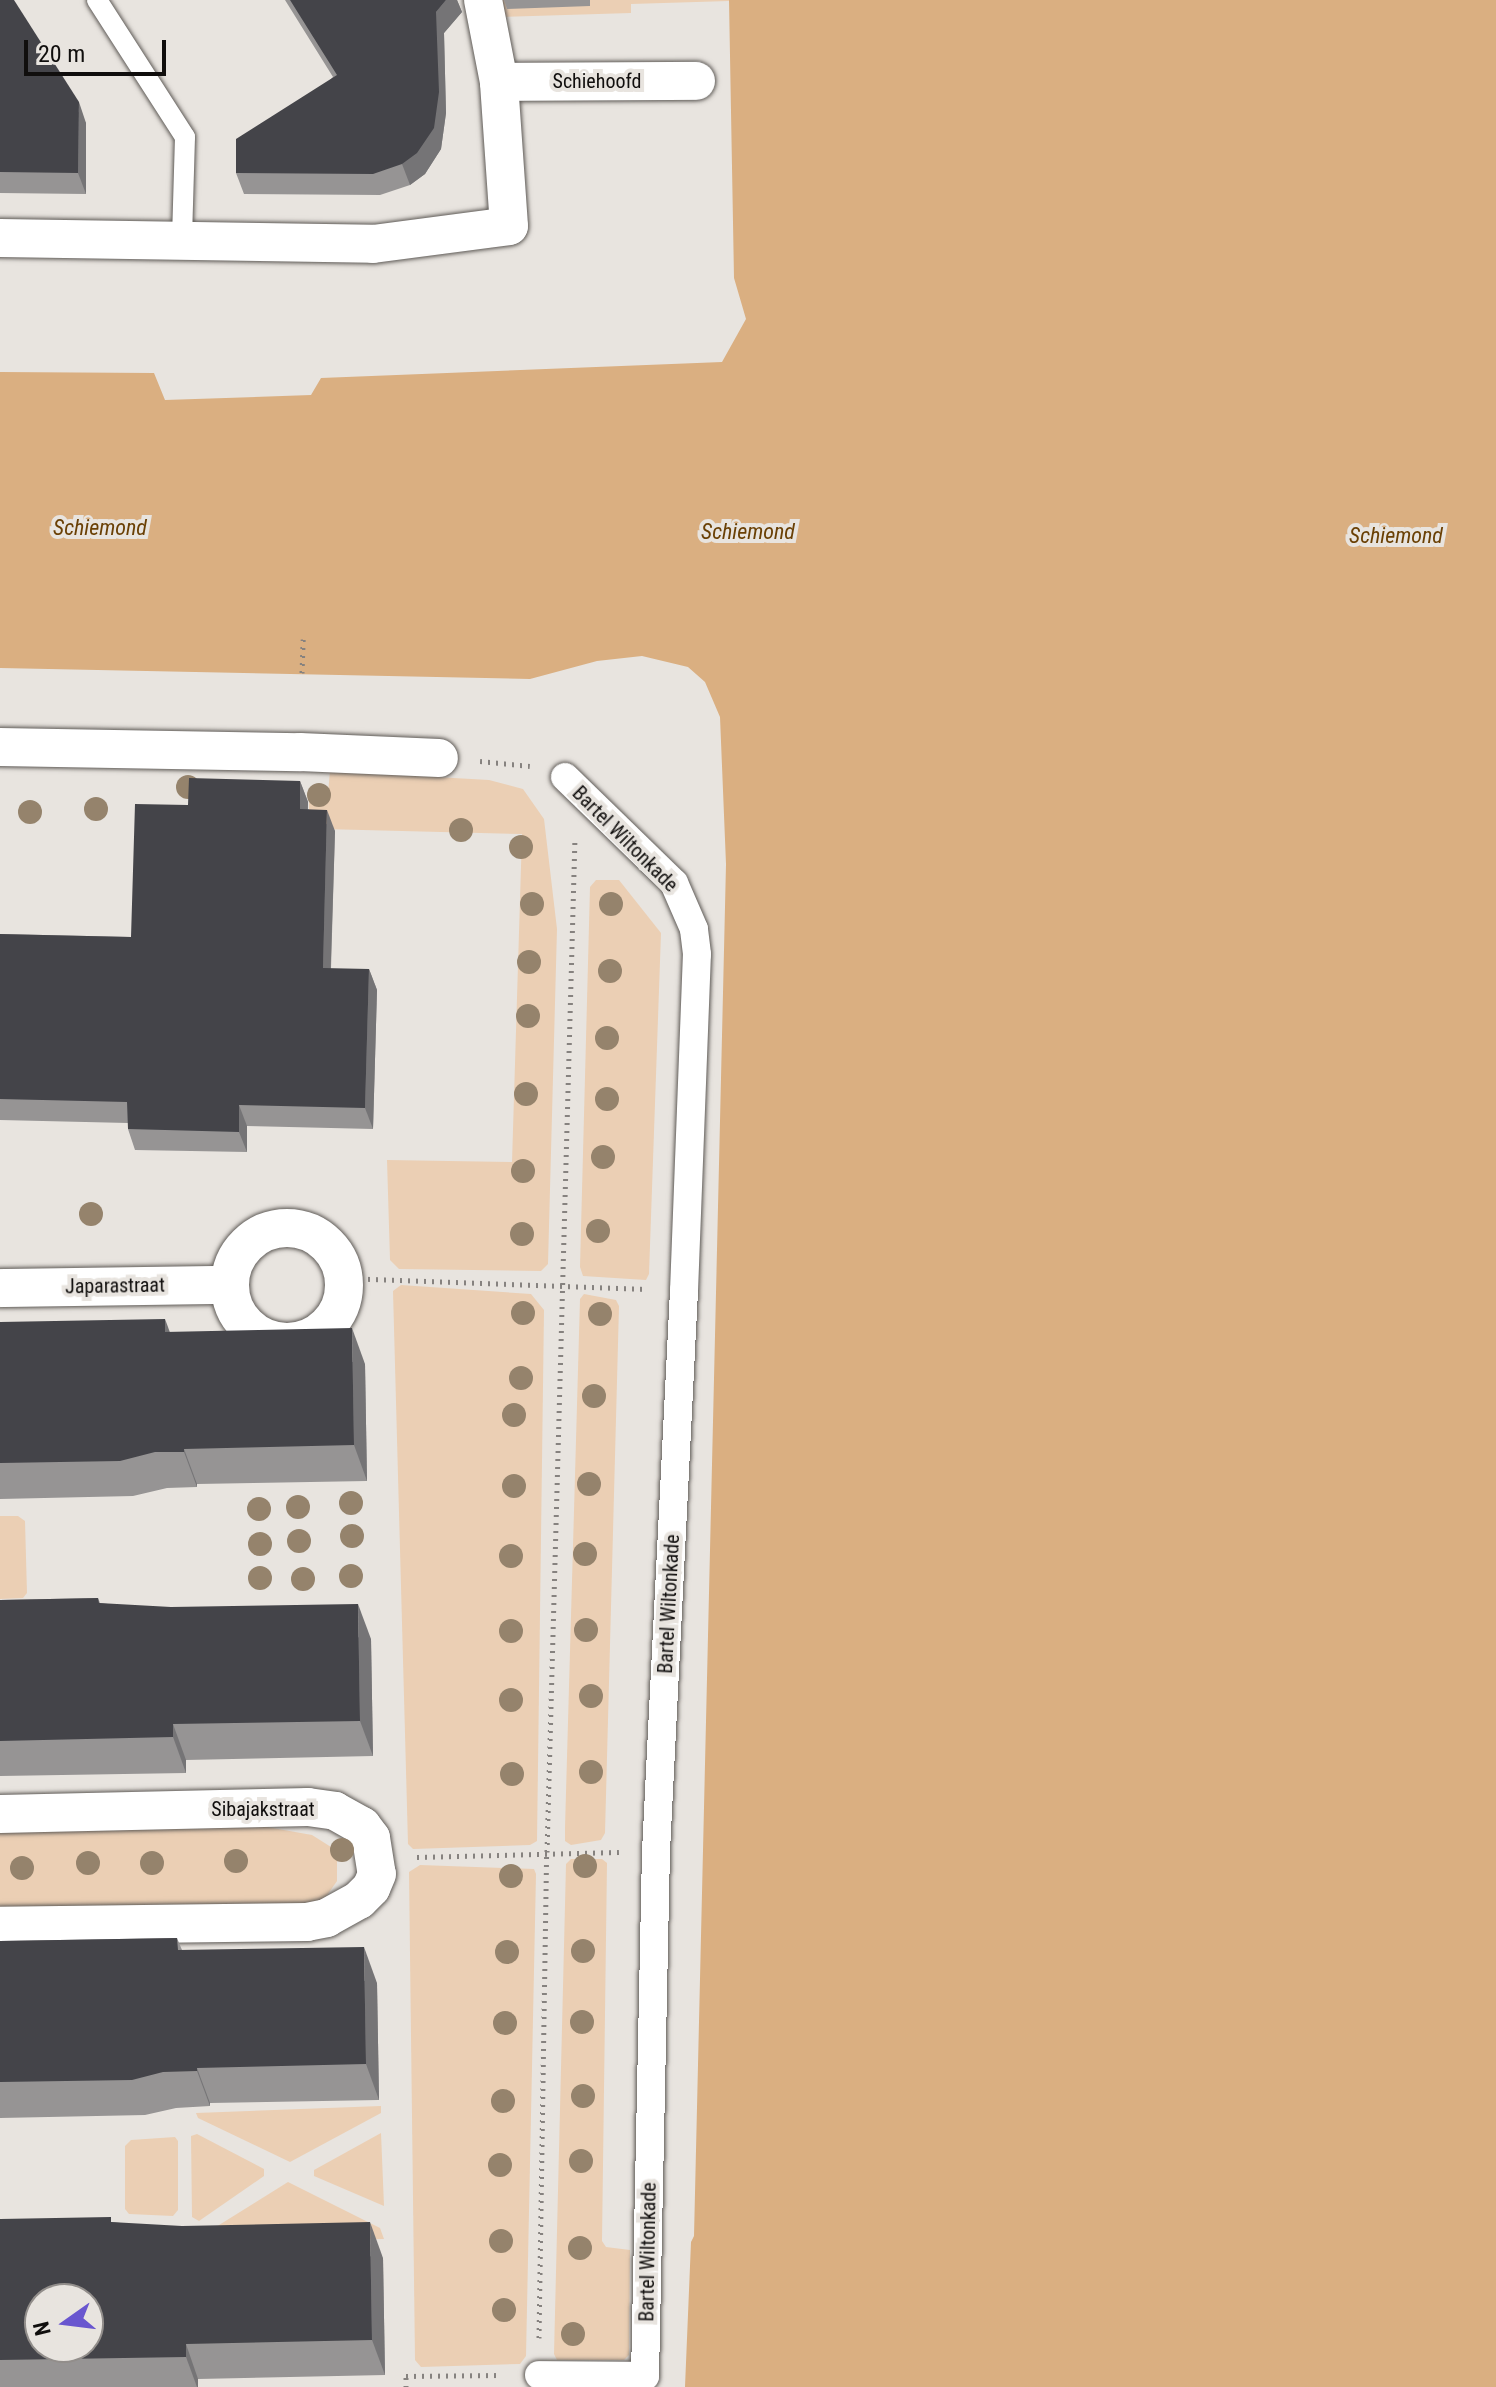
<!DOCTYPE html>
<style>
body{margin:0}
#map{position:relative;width:1496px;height:2387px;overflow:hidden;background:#e8e4df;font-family:"Roboto Condensed",sans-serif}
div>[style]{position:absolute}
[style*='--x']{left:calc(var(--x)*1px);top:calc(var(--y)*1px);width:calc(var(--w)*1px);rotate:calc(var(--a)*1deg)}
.green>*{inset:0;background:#ebcfb4}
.water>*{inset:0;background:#daaf81}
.path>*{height:5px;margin-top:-2.5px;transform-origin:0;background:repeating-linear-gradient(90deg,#86827f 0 2px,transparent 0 8px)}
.roads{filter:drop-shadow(0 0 2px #5f5b57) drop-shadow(0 0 2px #5f5b57)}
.service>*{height:20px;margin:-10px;padding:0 10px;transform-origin:10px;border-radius:10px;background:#fff}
.pedestrian>*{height:28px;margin:-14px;padding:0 14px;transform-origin:14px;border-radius:14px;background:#fff}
.minor>*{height:38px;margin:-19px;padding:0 19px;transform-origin:19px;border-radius:19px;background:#fff}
.minor>.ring{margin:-19px;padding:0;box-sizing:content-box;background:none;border:38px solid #fff;border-radius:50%}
.trees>*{width:24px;height:24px;margin:-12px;border-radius:50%;background:#95836c}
.wall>*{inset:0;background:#969494}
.shaded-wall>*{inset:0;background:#757476}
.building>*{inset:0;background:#444449}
span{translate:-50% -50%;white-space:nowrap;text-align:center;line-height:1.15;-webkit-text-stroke:8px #e8e4df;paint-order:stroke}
.street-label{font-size:20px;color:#100e0d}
.water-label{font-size:22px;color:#6a4005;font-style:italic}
.north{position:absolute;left:24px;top:2283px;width:80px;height:80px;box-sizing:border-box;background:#e8e4df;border:2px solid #928e8b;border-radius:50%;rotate:256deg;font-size:22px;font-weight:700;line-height:32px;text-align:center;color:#100e0d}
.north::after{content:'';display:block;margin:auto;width:28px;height:36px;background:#6956cf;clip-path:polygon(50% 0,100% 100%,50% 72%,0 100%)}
.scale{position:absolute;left:24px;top:40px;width:142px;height:36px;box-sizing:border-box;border:4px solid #100e0d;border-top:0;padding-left:10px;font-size:24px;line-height:28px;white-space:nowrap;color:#100e0d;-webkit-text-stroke:6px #e8e4df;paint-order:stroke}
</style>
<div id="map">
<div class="green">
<i style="clip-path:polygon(499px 0,729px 0,729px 1px,631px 4px,631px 13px,500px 17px)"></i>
<i style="clip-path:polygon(330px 771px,489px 780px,523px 789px,544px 819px,557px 929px,548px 1264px,541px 1271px,399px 1269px,390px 1260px,387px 1160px,512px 1162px,522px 834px,323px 829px,309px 819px,309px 802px,327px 804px)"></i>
<i style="clip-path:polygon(596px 880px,619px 880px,661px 933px,649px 1274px,646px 1280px,583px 1276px,580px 1267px,590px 887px)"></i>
<i style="clip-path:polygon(401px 1285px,531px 1294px,544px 1310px,537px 1841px,530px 1845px,413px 1849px,408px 1844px,393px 1291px)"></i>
<i style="clip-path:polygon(584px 1294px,616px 1300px,619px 1306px,605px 1833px,601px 1840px,571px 1845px,565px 1841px,565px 1828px,580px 1299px)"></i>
<i style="clip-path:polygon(0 1516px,18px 1516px,25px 1521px,27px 1593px,23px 1598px,0 1599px)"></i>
<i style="clip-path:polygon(267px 1827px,312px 1835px,331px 1847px,337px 1858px,337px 1881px,323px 1901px,304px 1906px,0 1910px,0 1832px)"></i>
<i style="clip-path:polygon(571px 1859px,602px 1859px,607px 1863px,602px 2241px,606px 2247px,630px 2250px,629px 2355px,624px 2360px,557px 2360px,554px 2354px,566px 1864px)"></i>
<i style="clip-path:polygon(420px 1865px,534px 1869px,536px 1874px,526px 2356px,520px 2364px,421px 2367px,415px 2360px,409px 1872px)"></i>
<i style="clip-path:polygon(381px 2106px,381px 2113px,290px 2162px,198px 2118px,196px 2113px)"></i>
<i style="clip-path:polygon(381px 2133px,384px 2206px,314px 2176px,314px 2170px)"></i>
<i style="clip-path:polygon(197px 2134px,264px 2169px,264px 2176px,199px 2221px,192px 2217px,191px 2136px)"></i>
<i style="clip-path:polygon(175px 2137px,178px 2141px,178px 2210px,173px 2216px,129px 2214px,125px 2209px,125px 2146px,131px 2140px)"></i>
<i style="clip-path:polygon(288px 2182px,380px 2228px,384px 2239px,210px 2242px,203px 2235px)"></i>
</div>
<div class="water">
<i style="clip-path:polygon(729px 0,1496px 0,1496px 2387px,685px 2387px,691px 2242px,694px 2236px,726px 864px,720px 717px,705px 682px,688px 667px,642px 656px,597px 661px,530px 679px,0 668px,0 372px,154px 373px,165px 400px,311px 395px,321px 378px,722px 362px,746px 319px,734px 278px)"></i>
</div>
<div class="path">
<i style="--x:302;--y:673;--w:34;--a:-88"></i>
<i style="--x:480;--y:761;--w:50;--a:5.7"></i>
<i style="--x:344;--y:1278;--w:303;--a:2.1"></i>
<i style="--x:417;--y:1857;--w:202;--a:-1.4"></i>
<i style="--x:539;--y:2338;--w:486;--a:-89.1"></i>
<i style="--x:547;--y:1852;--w:1012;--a:-88.42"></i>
<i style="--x:406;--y:2387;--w:11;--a:-90"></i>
<i style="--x:406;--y:2376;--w:95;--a:-0.6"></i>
</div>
<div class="roads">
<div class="service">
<i style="--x:97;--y:0;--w:163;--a:57.3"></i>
<i style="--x:185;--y:137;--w:102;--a:91.7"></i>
</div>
<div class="pedestrian">
<i style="--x:539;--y:2375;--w:106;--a:0.5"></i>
<i style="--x:645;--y:2376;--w:525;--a:-88.8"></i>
<i style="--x:656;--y:1851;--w:561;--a:-87.14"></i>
<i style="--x:684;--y:1291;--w:337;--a:-87.8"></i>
<i style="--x:697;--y:954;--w:25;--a:-97"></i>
<i style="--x:694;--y:929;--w:50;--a:-113.5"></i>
<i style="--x:674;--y:883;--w:152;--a:-135.8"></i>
</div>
<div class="minor">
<i style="--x:499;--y:82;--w:197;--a:-0.3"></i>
<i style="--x:0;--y:238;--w:373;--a:0.9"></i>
<i style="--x:373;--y:244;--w:137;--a:-7.5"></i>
<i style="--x:509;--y:226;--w:144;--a:-94"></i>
<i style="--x:499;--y:82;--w:84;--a:-101"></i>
<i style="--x:0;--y:747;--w:300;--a:1"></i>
<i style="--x:300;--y:752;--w:139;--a:2.5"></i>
<i class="ring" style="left:230px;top:1228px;width:76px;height:76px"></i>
<i style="--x:0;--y:1288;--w:229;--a:-0.8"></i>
<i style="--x:0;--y:1814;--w:308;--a:-1.3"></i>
<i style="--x:308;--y:1807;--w:27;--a:8"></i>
<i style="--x:335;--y:1811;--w:31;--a:29"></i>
<i style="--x:362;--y:1826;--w:15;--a:53"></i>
<i style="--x:371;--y:1838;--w:36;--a:81"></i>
<i style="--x:377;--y:1874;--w:15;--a:113"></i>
<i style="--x:371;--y:1888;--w:17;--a:135"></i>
<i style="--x:359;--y:1900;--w:37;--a:151"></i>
<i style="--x:327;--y:1918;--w:20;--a:169"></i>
<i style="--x:307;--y:1922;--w:307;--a:179.3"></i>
</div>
</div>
<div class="trees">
<i style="left:188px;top:787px"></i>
<i style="left:319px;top:795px"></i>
<i style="left:96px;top:809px"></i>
<i style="left:30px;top:812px"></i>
<i style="left:461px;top:830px"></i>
<i style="left:521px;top:847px"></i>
<i style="left:532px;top:904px"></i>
<i style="left:611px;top:904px"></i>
<i style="left:529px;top:962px"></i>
<i style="left:610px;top:971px"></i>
<i style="left:528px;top:1016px"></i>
<i style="left:607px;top:1038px"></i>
<i style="left:526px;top:1094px"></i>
<i style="left:607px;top:1099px"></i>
<i style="left:603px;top:1157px"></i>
<i style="left:523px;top:1171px"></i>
<i style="left:91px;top:1214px"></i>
<i style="left:598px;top:1231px"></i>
<i style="left:522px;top:1234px"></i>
<i style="left:523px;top:1313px"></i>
<i style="left:600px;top:1314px"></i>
<i style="left:521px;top:1378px"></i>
<i style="left:594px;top:1396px"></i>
<i style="left:514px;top:1415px"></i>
<i style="left:589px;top:1484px"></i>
<i style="left:514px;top:1486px"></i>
<i style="left:351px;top:1503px"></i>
<i style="left:298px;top:1507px"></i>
<i style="left:259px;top:1509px"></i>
<i style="left:352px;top:1536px"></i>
<i style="left:299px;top:1541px"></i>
<i style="left:260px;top:1544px"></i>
<i style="left:585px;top:1554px"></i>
<i style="left:511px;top:1556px"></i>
<i style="left:351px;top:1576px"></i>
<i style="left:260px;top:1578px"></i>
<i style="left:303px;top:1579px"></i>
<i style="left:586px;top:1630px"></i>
<i style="left:511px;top:1631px"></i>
<i style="left:591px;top:1696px"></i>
<i style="left:511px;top:1700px"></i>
<i style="left:591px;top:1772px"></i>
<i style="left:512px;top:1774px"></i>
<i style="left:342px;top:1850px"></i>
<i style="left:236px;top:1861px"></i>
<i style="left:88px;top:1863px"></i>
<i style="left:152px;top:1863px"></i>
<i style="left:585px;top:1866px"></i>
<i style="left:22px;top:1868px"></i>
<i style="left:511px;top:1876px"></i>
<i style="left:583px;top:1951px"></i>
<i style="left:507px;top:1952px"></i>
<i style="left:582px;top:2022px"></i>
<i style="left:505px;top:2023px"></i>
<i style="left:583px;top:2096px"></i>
<i style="left:503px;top:2101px"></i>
<i style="left:581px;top:2161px"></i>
<i style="left:500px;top:2165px"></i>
<i style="left:501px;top:2241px"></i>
<i style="left:580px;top:2248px"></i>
<i style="left:504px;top:2310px"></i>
<i style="left:573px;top:2334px"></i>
</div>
<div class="wall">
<i style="clip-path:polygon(0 0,86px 123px,86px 194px,0 193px)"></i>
<i style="clip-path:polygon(285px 0,457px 0,462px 12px,444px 33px,446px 113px,441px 149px,425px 174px,410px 185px,380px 195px,244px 194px,236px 173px,333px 77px)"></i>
<i style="clip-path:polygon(504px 0,590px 0,590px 6px,507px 9px)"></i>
<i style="clip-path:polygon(300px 781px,308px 802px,308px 809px,335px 831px,331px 969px,369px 969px,377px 990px,373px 1129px,247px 1126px,247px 1152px,135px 1150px,128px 1129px,128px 1123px,0 1120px,0 934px,131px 937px,188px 805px)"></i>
<i style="clip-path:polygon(0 1322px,170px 1332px,365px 1364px,367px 1481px,197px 1484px,197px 1487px,167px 1488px,133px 1496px,0 1499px)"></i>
<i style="clip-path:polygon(98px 1598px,100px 1603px,371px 1639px,373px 1756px,186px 1760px,186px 1773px,0 1776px,0 1600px)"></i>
<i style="clip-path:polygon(177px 1938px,182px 1950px,377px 1983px,379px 2100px,210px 2103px,210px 2106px,176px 2108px,145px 2115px,0 2118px,0 1941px)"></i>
<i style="clip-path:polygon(0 2219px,113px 2222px,383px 2258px,385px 2375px,198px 2379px,198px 2387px,0 2387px)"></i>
</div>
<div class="shaded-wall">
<i style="clip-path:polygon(446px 0,457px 0,462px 12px,444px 33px,446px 113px,441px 149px,425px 174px,410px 185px,402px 164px,436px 12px)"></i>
<i style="clip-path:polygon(79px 102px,86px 123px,86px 194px,78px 173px)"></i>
<i style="clip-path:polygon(300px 781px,308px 802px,307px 830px,300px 809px)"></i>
<i style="clip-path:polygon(327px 810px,335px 831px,330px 989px,323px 968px)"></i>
<i style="clip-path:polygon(369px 969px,377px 990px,373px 1129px,365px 1108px)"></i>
<i style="clip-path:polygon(239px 1105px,247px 1126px,247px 1152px,239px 1132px)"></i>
<i style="clip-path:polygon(165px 1319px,178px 1354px,165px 1332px)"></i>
<i style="clip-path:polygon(352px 1328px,365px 1364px,367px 1481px,354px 1445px)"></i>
<i style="clip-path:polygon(184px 1449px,197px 1484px,197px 1487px,184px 1452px)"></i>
<i style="clip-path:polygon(358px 1604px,371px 1639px,373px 1756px,360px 1721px)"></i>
<i style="clip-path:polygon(173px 1724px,186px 1760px,186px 1773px,173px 1737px)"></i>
<i style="clip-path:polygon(364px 1947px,377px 1983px,379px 2100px,366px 2064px)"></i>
<i style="clip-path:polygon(197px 2068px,210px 2103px,210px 2106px,197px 2071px)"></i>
<i style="clip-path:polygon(370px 2222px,383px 2258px,385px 2375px,372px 2340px)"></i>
<i style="clip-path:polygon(186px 2344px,198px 2379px,198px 2387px,197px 2387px,186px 2357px)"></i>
</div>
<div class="building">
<i style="clip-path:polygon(0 0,14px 0,79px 102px,78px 173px,0 172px)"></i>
<i style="clip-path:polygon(290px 0,446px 0,436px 12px,439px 92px,434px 128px,417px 153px,402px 164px,373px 174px,236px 173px,236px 139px,337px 75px)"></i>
<i style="clip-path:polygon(189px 778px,300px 781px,300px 809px,327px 810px,323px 968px,369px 969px,365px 1108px,239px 1105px,239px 1132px,128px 1129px,127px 1102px,0 1099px,0 934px,131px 937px,135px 804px,188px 805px)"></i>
<i style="clip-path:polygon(165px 1319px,165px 1332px,352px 1328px,354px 1445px,184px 1449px,184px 1452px,155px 1452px,120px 1461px,0 1463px,0 1322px)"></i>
<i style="clip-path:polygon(98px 1598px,99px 1603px,171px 1607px,358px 1604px,360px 1721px,173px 1724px,173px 1737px,0 1741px,0 1600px)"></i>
<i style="clip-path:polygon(177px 1938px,178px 1950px,364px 1947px,366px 2064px,197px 2068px,197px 2071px,163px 2072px,132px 2080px,0 2082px,0 1941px)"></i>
<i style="clip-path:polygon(evenodd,111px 2217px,111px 2222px,182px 2226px,370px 2222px,372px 2340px,186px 2344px,186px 2357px,0 2360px,0 2219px,111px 2217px,40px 2299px,88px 2299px,88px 2347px,40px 2347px,40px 2299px)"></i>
</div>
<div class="street-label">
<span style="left:597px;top:81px">Schiehoofd</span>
<span style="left:625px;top:839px;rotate:45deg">Bartel Wiltonkade</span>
<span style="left:115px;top:1286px;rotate:-1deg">Japarastraat</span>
<span style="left:669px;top:1604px;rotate:-87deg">Bartel Wiltonkade</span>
<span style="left:263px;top:1809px">Sibajakstraat</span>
<span style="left:648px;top:2252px;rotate:-89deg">Bartel Wiltonkade</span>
</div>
<div class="water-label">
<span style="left:100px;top:528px">Schiemond</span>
<span style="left:748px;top:532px">Schiemond</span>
<span style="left:1396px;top:536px">Schiemond</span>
</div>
<div class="north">N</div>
<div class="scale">20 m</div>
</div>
